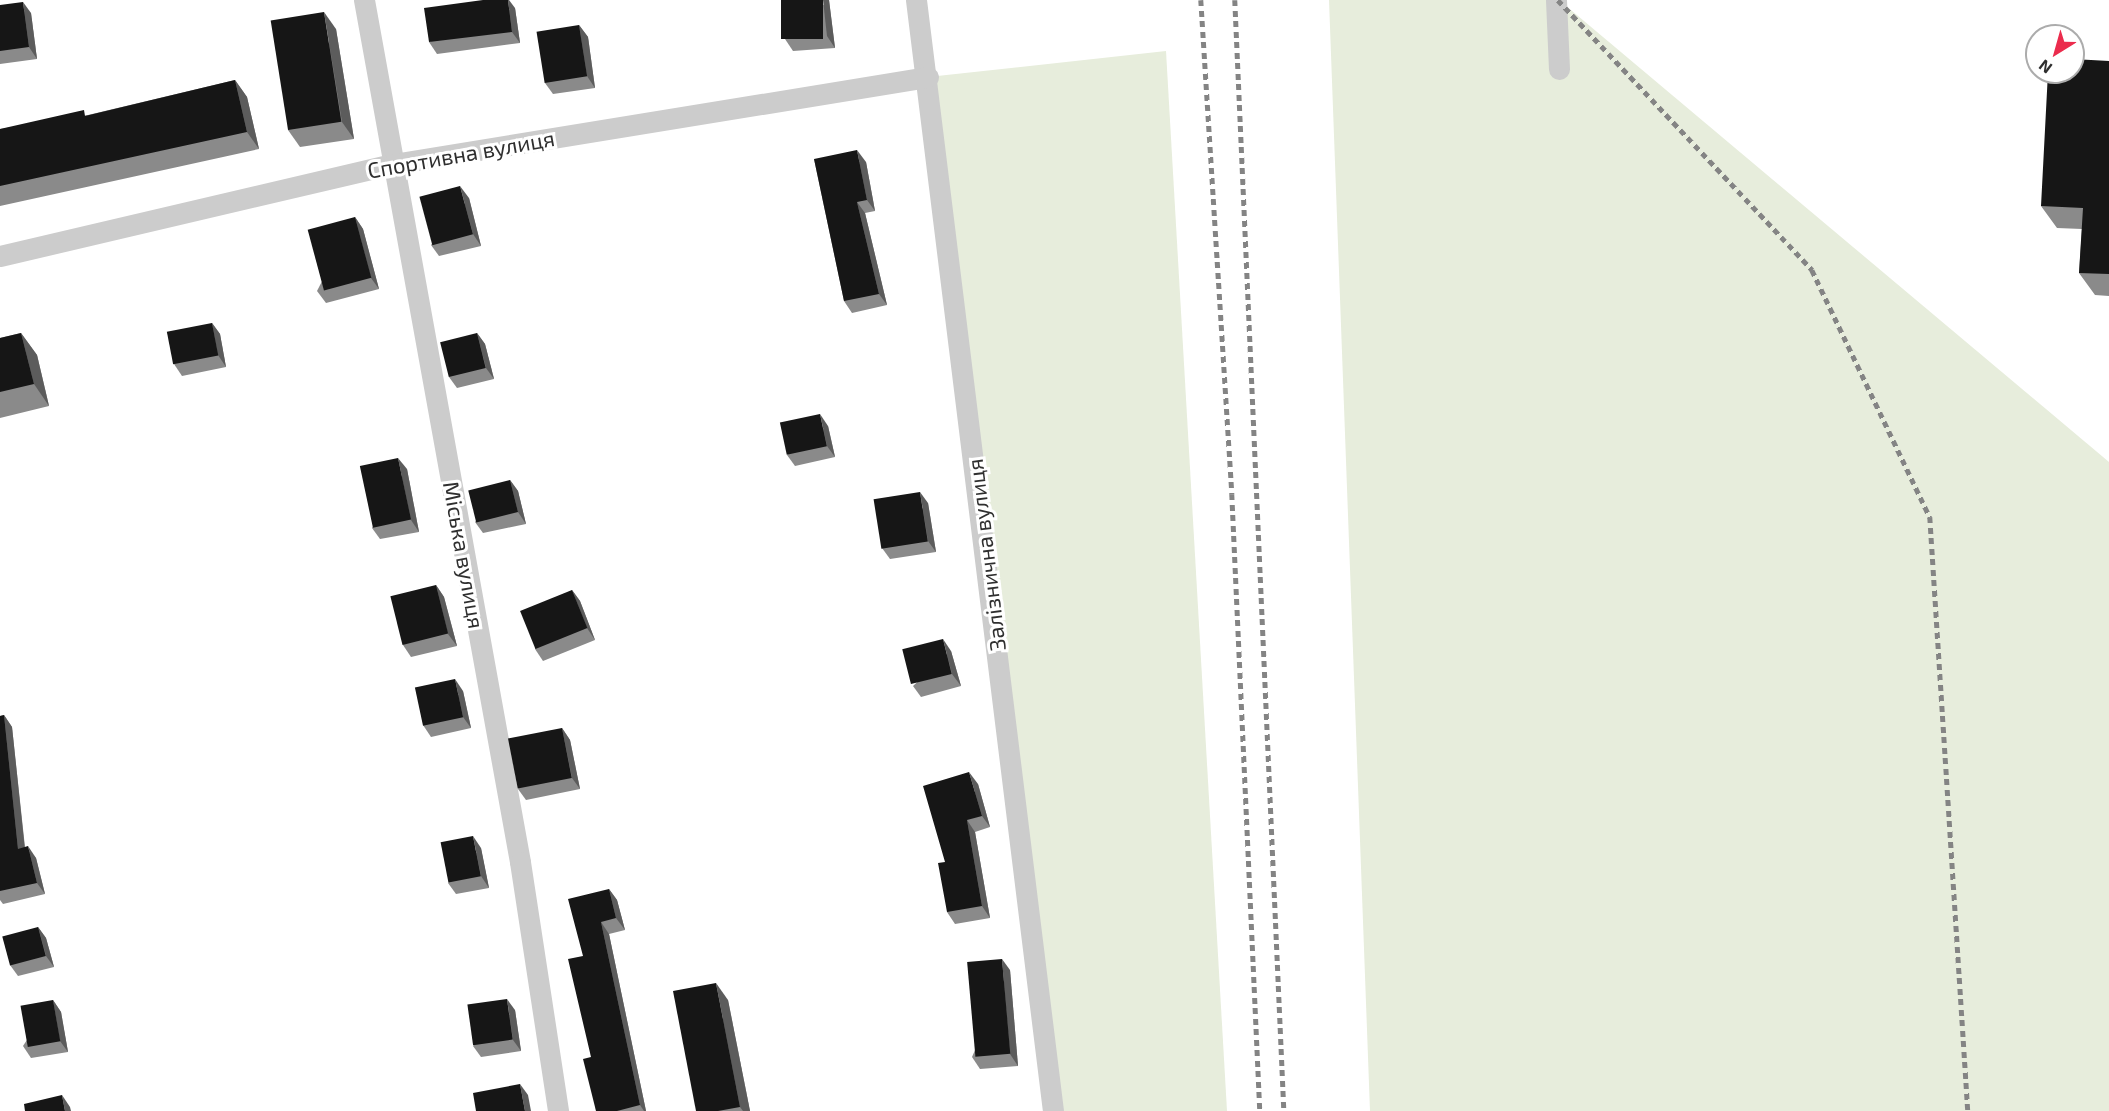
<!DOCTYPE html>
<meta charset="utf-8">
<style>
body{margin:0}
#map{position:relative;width:2109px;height:1111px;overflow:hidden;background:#fff;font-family:"Exo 2",sans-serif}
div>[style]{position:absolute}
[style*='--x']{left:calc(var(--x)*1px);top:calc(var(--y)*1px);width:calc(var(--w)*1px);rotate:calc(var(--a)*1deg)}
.green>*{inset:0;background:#e7eddc}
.minor>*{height:21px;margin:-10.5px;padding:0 10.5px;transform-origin:10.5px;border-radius:10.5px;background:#ccc}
.rail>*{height:4.5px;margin-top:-2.25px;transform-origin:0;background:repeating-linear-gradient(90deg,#848484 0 6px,transparent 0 10.5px)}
.wall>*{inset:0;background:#8a8a8a}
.shaded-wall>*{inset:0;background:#5c5c5c}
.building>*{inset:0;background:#161616;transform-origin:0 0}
span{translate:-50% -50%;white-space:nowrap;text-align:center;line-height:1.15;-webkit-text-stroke:6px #fff;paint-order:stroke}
.street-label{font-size:22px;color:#2f2f2f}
.north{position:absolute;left:2025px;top:24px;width:60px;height:60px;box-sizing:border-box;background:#fff;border:2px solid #acacac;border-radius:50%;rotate:217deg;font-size:16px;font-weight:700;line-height:24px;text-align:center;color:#2f2f2f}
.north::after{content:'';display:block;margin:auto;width:21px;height:27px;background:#eb2c4d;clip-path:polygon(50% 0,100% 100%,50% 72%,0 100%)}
</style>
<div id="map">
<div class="green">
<i style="clip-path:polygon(1329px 0,1559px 0,2109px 462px,2109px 1111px,1370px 1111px)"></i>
<i style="clip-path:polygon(1166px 51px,1227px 1111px,1053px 1111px,928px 77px)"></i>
</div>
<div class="minor">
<i style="--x:364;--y:0;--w:876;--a:79.74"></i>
<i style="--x:520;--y:862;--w:252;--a:81.3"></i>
<i style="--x:916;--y:0;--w:1119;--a:82.97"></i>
<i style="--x:1556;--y:0;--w:69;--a:87.5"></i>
<i style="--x:0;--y:256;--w:404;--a:-13.2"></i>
<i style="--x:393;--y:164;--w:542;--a:-9.24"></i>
</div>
<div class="rail">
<i style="--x:1201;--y:0;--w:495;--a:86.4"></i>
<i style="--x:1232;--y:494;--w:618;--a:87.4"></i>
<i style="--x:1235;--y:0;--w:1112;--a:87.47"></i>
<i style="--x:1558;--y:0;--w:371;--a:46.7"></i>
<i style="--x:1812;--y:270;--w:274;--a:64.5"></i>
<i style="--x:1930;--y:517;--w:595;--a:86.34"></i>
</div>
<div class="wall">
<i style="clip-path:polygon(829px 0,835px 48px,793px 51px,785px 39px)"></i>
<i style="clip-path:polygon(0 5px,31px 13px,37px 59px,0 64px)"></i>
<i style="clip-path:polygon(515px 8px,520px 43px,437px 54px,429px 42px)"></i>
<i style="clip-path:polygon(579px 25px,588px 37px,595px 88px,553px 94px,545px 83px)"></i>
<i style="clip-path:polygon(336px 29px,354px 139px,300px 147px,288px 130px)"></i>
<i style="clip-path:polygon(2109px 61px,2109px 296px,2095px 295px,2079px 273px,2082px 229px,2057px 228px,2041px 206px)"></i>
<i style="clip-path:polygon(235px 80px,247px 97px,259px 149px,0 206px,0 129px,88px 115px)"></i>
<i style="clip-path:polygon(814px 159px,866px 162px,875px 211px,865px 213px,887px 305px,852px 313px,844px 301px)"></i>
<i style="clip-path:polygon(469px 198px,481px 246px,439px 256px,431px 245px)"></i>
<i style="clip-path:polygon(355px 217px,363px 229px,379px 289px,326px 303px,317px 291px)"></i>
<i style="clip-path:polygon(212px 323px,220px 334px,226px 367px,182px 376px,174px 364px)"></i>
<i style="clip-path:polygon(21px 333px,37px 355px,49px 406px,0 418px,0 338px)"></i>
<i style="clip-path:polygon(477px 333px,485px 344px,494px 379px,457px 388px,449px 377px)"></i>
<i style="clip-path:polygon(828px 426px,835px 457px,795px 466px,787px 455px)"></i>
<i style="clip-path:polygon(407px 469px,419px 532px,380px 539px,372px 528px)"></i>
<i style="clip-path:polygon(510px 480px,518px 491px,526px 524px,483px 533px,475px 522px)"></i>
<i style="clip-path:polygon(928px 503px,936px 552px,890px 559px,882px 548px)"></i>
<i style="clip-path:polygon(436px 585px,444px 597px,457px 646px,411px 657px,403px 645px)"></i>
<i style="clip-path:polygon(572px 590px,580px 601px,595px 640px,543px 661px,535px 649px)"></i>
<i style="clip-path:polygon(951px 651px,961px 686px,921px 697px,913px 686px)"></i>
<i style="clip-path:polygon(463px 691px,471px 728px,431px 737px,423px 725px)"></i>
<i style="clip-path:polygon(4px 715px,12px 727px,25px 847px,36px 858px,45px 894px,3px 904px,0 900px,0 716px)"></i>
<i style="clip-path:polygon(562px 728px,570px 740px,580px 789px,526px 800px,518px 789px)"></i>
<i style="clip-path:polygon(978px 784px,990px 827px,975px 832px,990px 918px,955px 924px,947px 912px,945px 862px)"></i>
<i style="clip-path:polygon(481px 848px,489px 888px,456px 894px,448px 883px)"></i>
<i style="clip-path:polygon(609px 889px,617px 900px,625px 930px,609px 934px,646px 1111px,596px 1111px,591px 1057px,583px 956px)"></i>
<i style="clip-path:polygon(38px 927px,46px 938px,54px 967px,18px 976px,10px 965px)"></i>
<i style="clip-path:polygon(1010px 970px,1018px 1066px,980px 1069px,972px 1057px)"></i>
<i style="clip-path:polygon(53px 1000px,61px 1012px,68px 1052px,31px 1058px,23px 1046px)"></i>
<i style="clip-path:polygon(728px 1000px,750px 1111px,696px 1111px)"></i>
<i style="clip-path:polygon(515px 1010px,521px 1051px,481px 1057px,473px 1046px)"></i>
</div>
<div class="shaded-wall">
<i style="clip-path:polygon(508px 0,509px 0,515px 8px,520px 43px,512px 32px)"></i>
<i style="clip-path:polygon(823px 0,829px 0,835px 48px,827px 36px)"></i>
<i style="clip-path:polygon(23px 2px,31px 13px,37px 59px,29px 47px)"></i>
<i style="clip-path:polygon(324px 12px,336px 29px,354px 139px,342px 122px)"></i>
<i style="clip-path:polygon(579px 25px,588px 37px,595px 88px,587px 76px)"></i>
<i style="clip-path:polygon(235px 80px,247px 97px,259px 149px,247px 132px)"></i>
<i style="clip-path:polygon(857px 150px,866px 162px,875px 211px,867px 200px)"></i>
<i style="clip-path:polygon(460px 186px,469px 198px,481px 246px,473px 234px)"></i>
<i style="clip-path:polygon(857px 202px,865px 213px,887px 305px,879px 294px)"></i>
<i style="clip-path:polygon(355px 217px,363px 229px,379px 289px,371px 278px)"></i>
<i style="clip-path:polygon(212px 323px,220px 334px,226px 367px,218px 355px)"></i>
<i style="clip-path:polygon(21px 333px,37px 355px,49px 406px,34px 384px)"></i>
<i style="clip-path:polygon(477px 333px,485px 344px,494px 379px,486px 368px)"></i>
<i style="clip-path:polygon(820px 414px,828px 426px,835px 457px,827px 446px)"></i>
<i style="clip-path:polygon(398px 458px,407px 469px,419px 532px,411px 520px)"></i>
<i style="clip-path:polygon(510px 480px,518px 491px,526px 524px,518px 512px)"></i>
<i style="clip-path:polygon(920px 492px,928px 503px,936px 552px,928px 541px)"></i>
<i style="clip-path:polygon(436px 585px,444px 597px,457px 646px,448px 634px)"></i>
<i style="clip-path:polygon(572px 590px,580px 601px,595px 640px,587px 628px)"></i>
<i style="clip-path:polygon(943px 639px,951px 651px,961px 686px,952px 674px)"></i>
<i style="clip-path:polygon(455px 679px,463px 691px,471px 728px,463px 717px)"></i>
<i style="clip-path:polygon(4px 715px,12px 727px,26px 860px,18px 849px)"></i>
<i style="clip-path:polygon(562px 728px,570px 740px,580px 789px,572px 778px)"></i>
<i style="clip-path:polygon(969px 772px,978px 784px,990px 827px,982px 816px)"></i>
<i style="clip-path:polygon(967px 820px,975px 832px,990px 918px,982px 906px)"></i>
<i style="clip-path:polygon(473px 836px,481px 848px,489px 888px,481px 876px)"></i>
<i style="clip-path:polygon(28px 846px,36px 858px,45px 894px,37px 883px)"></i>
<i style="clip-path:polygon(609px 889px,617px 900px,625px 930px,616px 918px)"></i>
<i style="clip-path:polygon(601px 922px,609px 934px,646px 1111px,644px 1111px,640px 1105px)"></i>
<i style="clip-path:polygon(38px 927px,46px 938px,54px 967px,46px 956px)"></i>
<i style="clip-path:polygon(1002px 959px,1010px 970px,1018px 1066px,1010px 1054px)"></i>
<i style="clip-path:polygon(716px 983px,728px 1000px,750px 1111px,743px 1111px,740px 1107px)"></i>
<i style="clip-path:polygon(507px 999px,515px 1010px,521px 1051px,513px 1040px)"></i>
<i style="clip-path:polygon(53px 1000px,61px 1012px,68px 1052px,60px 1041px)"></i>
<i style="clip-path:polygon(520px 1084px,528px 1095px,531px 1111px,525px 1111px)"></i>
<i style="clip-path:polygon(62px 1095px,70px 1107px,71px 1111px,65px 1111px)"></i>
</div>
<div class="building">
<i style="clip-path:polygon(483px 0,508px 0,512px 32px,429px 42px,424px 8px)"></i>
<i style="left:781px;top:0;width:42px;height:39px"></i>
<i style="clip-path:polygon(23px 2px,29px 47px,0 51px,0 5px)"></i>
<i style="left:324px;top:12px;width:111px;height:54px;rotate:81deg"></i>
<i style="left:579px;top:25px;width:52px;height:43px;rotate:81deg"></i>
<i style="clip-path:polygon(2073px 59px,2109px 61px,2109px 274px,2079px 273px,2083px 208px,2041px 206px,2048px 72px,2073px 72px)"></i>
<i style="clip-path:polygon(235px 80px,247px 132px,0 186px,0 129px,84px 110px,85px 116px)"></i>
<i style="clip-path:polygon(857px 150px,867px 200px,857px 202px,879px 294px,844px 301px,814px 159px)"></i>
<i style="left:460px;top:186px;width:50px;height:42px;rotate:75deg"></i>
<i style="left:355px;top:217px;width:63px;height:49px;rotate:75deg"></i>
<i style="left:212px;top:323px;width:33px;height:46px;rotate:79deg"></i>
<i style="clip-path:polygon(21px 333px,34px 384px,0 392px,0 338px)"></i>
<i style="left:477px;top:333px;width:36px;height:38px;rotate:76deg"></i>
<i style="left:820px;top:414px;width:33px;height:41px;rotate:78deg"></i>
<i style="left:398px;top:458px;width:63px;height:39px;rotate:78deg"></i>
<i style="left:510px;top:480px;width:33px;height:43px;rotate:76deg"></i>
<i style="left:920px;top:492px;width:50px;height:47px;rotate:81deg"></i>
<i style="left:436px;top:585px;width:50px;height:47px;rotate:76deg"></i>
<i style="left:572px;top:590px;width:41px;height:56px;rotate:68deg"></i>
<i style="left:943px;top:639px;width:36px;height:42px;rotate:76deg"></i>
<i style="left:455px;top:679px;width:39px;height:41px;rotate:78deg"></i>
<i style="clip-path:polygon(4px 715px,18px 849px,28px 846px,37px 883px,0 891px,0 716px)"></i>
<i style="left:562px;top:728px;width:51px;height:55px;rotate:79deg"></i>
<i style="clip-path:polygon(969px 772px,982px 816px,967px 820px,982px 906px,947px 912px,938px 863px,945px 862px,923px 786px)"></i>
<i style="left:473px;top:836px;width:41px;height:33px;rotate:79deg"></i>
<i style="clip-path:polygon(609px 889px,616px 918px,601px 922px,640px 1105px,617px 1111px,596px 1111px,583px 1059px,591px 1057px,568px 959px,583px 956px,568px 899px)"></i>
<i style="left:38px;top:927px;width:30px;height:37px;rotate:75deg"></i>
<i style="left:1002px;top:959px;width:95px;height:35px;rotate:85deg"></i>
<i style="clip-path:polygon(716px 983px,740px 1107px,718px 1111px,696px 1111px,673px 991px)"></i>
<i style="left:507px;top:999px;width:41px;height:40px;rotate:82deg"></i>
<i style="left:53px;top:1000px;width:42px;height:33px;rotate:80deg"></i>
<i style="clip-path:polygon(520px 1084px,525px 1111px,476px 1111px,473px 1093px)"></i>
<i style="clip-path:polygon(62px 1095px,65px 1111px,25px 1111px,24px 1104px)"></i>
</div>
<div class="street-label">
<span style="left:461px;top:154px;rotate:-10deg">Спортивна вулиця</span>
<span style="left:464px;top:555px;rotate:80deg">Міська вулиця</span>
<span style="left:986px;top:555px;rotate:-97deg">Залізнична вулиця</span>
</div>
<div class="north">N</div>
</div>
